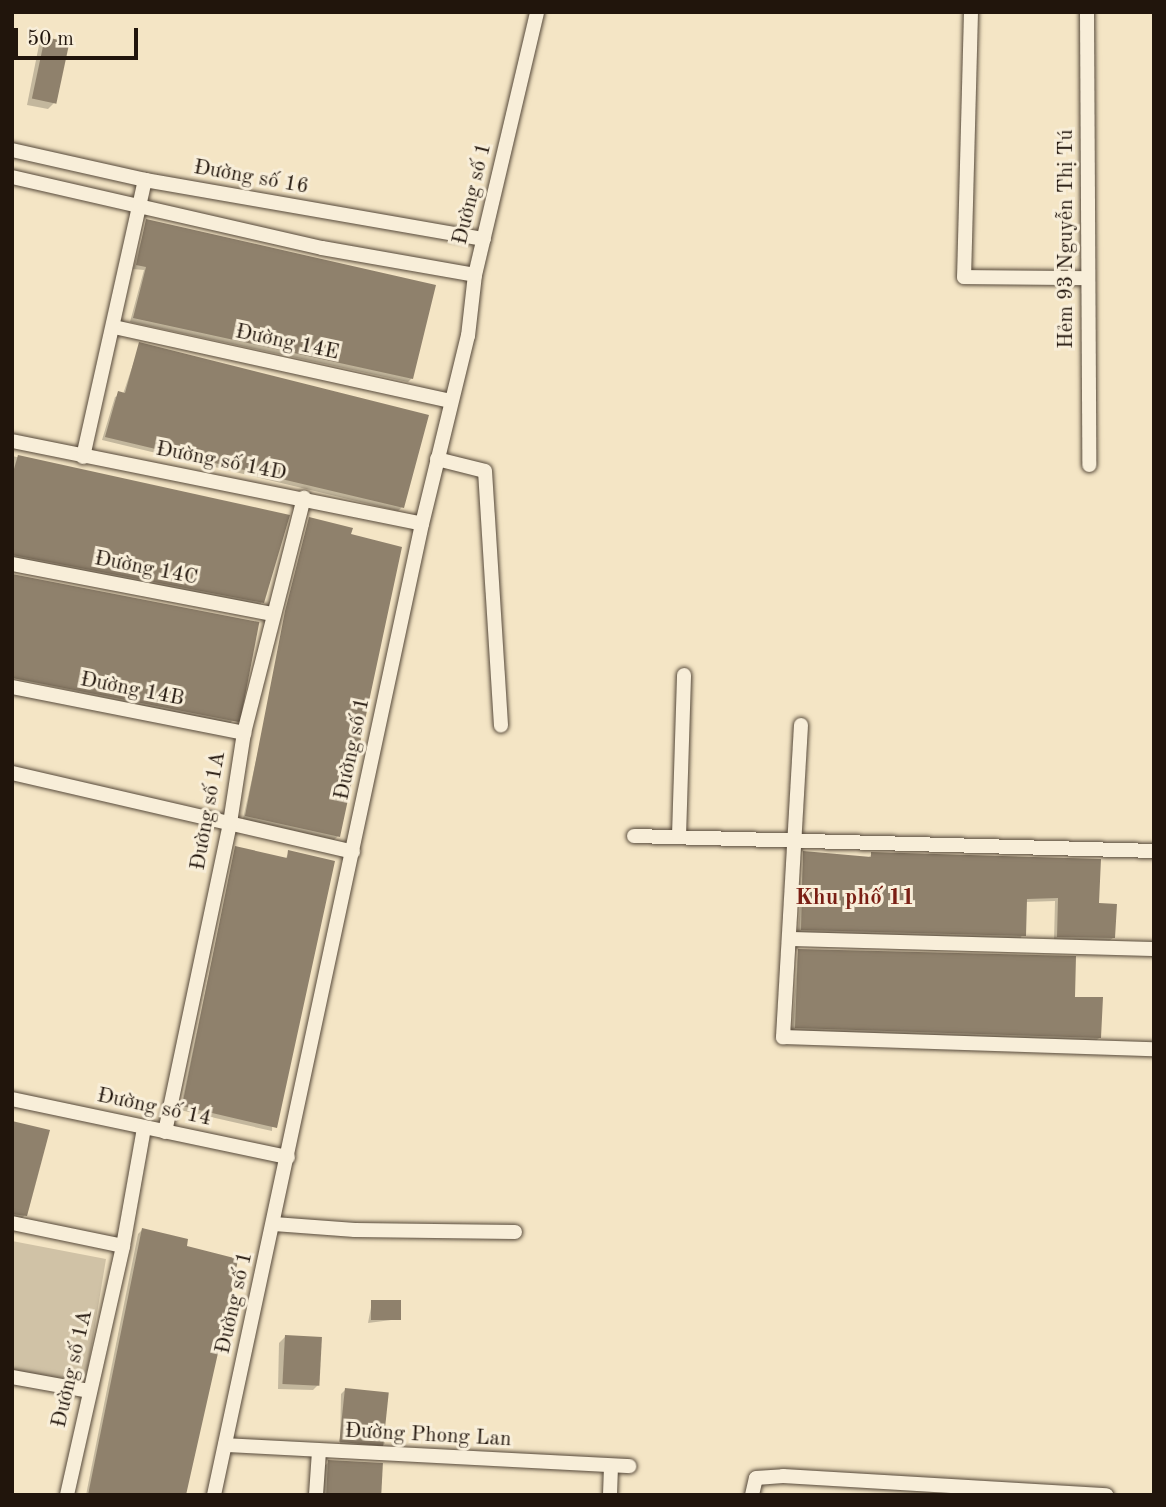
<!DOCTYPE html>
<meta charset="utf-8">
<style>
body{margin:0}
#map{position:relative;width:1166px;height:1507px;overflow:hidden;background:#f4e5c5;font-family:"Old Standard TT",serif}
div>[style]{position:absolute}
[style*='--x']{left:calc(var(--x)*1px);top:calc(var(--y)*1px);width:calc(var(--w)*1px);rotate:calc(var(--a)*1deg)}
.green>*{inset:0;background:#d0c2a6}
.shadow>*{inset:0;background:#0003}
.building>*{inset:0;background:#8f816c;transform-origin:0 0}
.roads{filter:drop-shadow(0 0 2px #56493a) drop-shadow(0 0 2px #56493a)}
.street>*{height:14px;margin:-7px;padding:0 7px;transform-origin:7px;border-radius:7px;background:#f8eed9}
span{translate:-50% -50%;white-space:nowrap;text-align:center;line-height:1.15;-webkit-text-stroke:6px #f8eed9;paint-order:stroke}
.street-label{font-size:21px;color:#21150c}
.neighbourhood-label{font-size:23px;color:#7a1f14;font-weight:700}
.frame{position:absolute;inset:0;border:14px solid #21150c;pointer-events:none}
.scale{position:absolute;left:14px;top:28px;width:124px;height:32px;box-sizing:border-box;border:4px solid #21150c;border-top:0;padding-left:9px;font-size:21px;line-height:24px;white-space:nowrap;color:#21150c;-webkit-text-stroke:5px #f8eed9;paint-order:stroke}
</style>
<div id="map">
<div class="green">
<i style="clip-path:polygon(12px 1241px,106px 1259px,86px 1380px,72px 1382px,12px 1371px)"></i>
</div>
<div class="shadow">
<i style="clip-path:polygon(45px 39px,54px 103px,48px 109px,27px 105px,39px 45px)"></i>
<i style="clip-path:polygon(147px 221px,412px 378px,408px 382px,130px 322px,144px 270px,133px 269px)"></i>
<i style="clip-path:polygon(140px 344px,402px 507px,398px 511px,102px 440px,115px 397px,123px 394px)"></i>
<i style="clip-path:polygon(12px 456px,288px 516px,262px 602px,259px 606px,12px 558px)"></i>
<i style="clip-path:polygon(310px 519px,338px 836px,334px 840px,243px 819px)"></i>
<i style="clip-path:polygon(12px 576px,233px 720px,229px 724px,12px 678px)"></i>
<i style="clip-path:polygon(236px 848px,285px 860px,289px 852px,272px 1131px,180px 1110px)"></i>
<i style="clip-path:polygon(804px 852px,867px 859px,872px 854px,1098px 904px,1113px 938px,1109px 941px,1054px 940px,1055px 901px,1025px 902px,1021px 939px,798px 933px)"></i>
<i style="clip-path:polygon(798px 951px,1073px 998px,1100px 1037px,1096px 1041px,792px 1031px)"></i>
<i style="clip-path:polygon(12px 1122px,25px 1215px,21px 1219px,12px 1219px)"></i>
<i style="clip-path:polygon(142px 1230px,185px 1495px,86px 1495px,138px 1234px)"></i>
<i style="clip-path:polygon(372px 1302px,399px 1319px,368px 1323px)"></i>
<i style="clip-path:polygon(285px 1337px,319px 1384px,313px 1390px,278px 1389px,279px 1343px)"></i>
<i style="clip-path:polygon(345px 1390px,385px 1443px,380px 1448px,340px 1446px,341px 1394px)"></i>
<i style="clip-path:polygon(329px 1462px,381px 1495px,317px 1495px,320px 1470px)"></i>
</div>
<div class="building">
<i style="left:45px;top:37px;width:25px;height:63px;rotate:12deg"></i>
<i style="clip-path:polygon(146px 219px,436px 285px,413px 379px,133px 318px,146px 267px,136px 265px)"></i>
<i style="clip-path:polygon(139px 342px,429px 415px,404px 508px,105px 437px,118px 391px,125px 393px)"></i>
<i style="clip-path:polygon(18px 455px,290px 515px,264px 603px,12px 555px,12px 476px)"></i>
<i style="clip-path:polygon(309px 517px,353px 528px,351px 534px,402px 547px,340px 837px,245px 816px,285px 611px)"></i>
<i style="left:12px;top:574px;width:252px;height:102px;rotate:11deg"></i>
<i style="clip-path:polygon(235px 846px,287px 858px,288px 850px,335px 861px,277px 1128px,182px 1106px)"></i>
<i style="clip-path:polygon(803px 851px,871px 857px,871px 852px,1101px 859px,1099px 903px,1117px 904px,1115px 938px,1057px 937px,1058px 898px,1027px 899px,1026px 936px,801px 930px)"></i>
<i style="clip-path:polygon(798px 949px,1076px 956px,1075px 997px,1103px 997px,1101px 1038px,795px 1028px)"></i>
<i style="clip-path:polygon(12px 1121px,50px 1130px,27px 1216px,12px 1214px)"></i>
<i style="clip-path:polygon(142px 1228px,188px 1239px,187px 1246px,238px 1259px,234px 1282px,186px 1495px,88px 1495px)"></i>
<i style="left:371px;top:1300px;width:30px;height:20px"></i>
<i style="left:285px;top:1335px;width:37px;height:49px;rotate:3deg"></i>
<i style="left:345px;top:1388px;width:44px;height:54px;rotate:6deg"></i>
<i style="left:328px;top:1460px;width:55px;height:35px;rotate:3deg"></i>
</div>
<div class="roads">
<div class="street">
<i style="--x:971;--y:12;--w:265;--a:91.5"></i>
<i style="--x:964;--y:277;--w:124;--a:0.5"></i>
<i style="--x:1087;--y:12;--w:453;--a:89.7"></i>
<i style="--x:12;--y:150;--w:136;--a:12.7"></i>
<i style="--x:145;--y:180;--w:344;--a:9.9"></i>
<i style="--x:12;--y:177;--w:318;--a:12.9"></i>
<i style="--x:322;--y:248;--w:155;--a:10"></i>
<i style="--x:114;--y:327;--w:344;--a:12.4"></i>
<i style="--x:12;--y:441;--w:418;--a:11.4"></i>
<i style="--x:83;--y:457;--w:284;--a:-77.4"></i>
<i style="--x:437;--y:459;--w:49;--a:14"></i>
<i style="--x:485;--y:471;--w:255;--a:86.4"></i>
<i style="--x:12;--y:564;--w:264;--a:10.9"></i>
<i style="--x:12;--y:687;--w:237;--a:11.2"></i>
<i style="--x:801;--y:725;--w:313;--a:93.3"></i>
<i style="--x:783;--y:1037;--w:371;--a:1.9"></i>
<i style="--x:12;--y:773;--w:350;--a:13"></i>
<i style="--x:634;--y:836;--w:520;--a:1.65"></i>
<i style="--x:679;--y:836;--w:161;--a:-88.2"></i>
<i style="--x:790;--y:939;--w:364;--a:1.6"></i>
<i style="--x:12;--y:1099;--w:282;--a:11.9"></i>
<i style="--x:165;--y:1132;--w:316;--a:-78.1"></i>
<i style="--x:230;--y:823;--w:91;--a:-81.2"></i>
<i style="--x:244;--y:733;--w:243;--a:-75.7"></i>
<i style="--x:12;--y:1223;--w:113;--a:11.7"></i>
<i style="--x:274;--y:1224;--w:81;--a:4.2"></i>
<i style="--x:355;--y:1230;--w:160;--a:0.7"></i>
<i style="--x:12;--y:1377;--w:78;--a:10.3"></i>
<i style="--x:225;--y:1445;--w:405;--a:3"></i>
<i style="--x:67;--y:1495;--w:255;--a:-77.3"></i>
<i style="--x:123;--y:1246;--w:120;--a:-79.9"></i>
<i style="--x:214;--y:1495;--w:993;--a:-77.91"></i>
<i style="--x:422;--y:524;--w:194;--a:-76.3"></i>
<i style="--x:468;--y:336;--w:61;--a:-83.5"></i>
<i style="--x:475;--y:275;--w:270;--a:-76.7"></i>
<i style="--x:316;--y:1495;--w:44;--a:-86.1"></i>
<i style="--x:610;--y:1495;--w:27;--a:-88"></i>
<i style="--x:752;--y:1495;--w:17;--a:-77"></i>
<i style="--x:756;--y:1478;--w:27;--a:-4"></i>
<i style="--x:783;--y:1476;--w:324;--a:3.4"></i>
</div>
</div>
<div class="street-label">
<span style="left:251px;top:178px;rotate:10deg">Đường số 16</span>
<span style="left:473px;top:194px;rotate:-76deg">Đường số 1</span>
<span style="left:1067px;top:239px;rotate:-90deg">Hẻm 93 Nguyễn Thị Tú</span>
<span style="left:287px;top:343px;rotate:12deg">Đường 14E</span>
<span style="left:221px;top:462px;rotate:11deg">Đường số 14D</span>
<span style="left:146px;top:569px;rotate:11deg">Đường 14C</span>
<span style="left:132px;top:690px;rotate:11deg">Đường 14B</span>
<span style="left:353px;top:749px;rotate:-78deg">Đường số 1</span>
<span style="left:209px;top:811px;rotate:-80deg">Đường số 1A</span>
<span style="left:154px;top:1108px;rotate:12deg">Đường số 14</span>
<span style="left:235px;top:1303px;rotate:-77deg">Đường số 1</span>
<span style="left:73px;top:1369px;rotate:-77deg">Đường số 1A</span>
<span style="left:428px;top:1436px;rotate:3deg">Đường Phong Lan</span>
</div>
<div class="neighbourhood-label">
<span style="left:855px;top:898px">Khu phố 11</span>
</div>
<div class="frame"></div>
<div class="scale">50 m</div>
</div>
